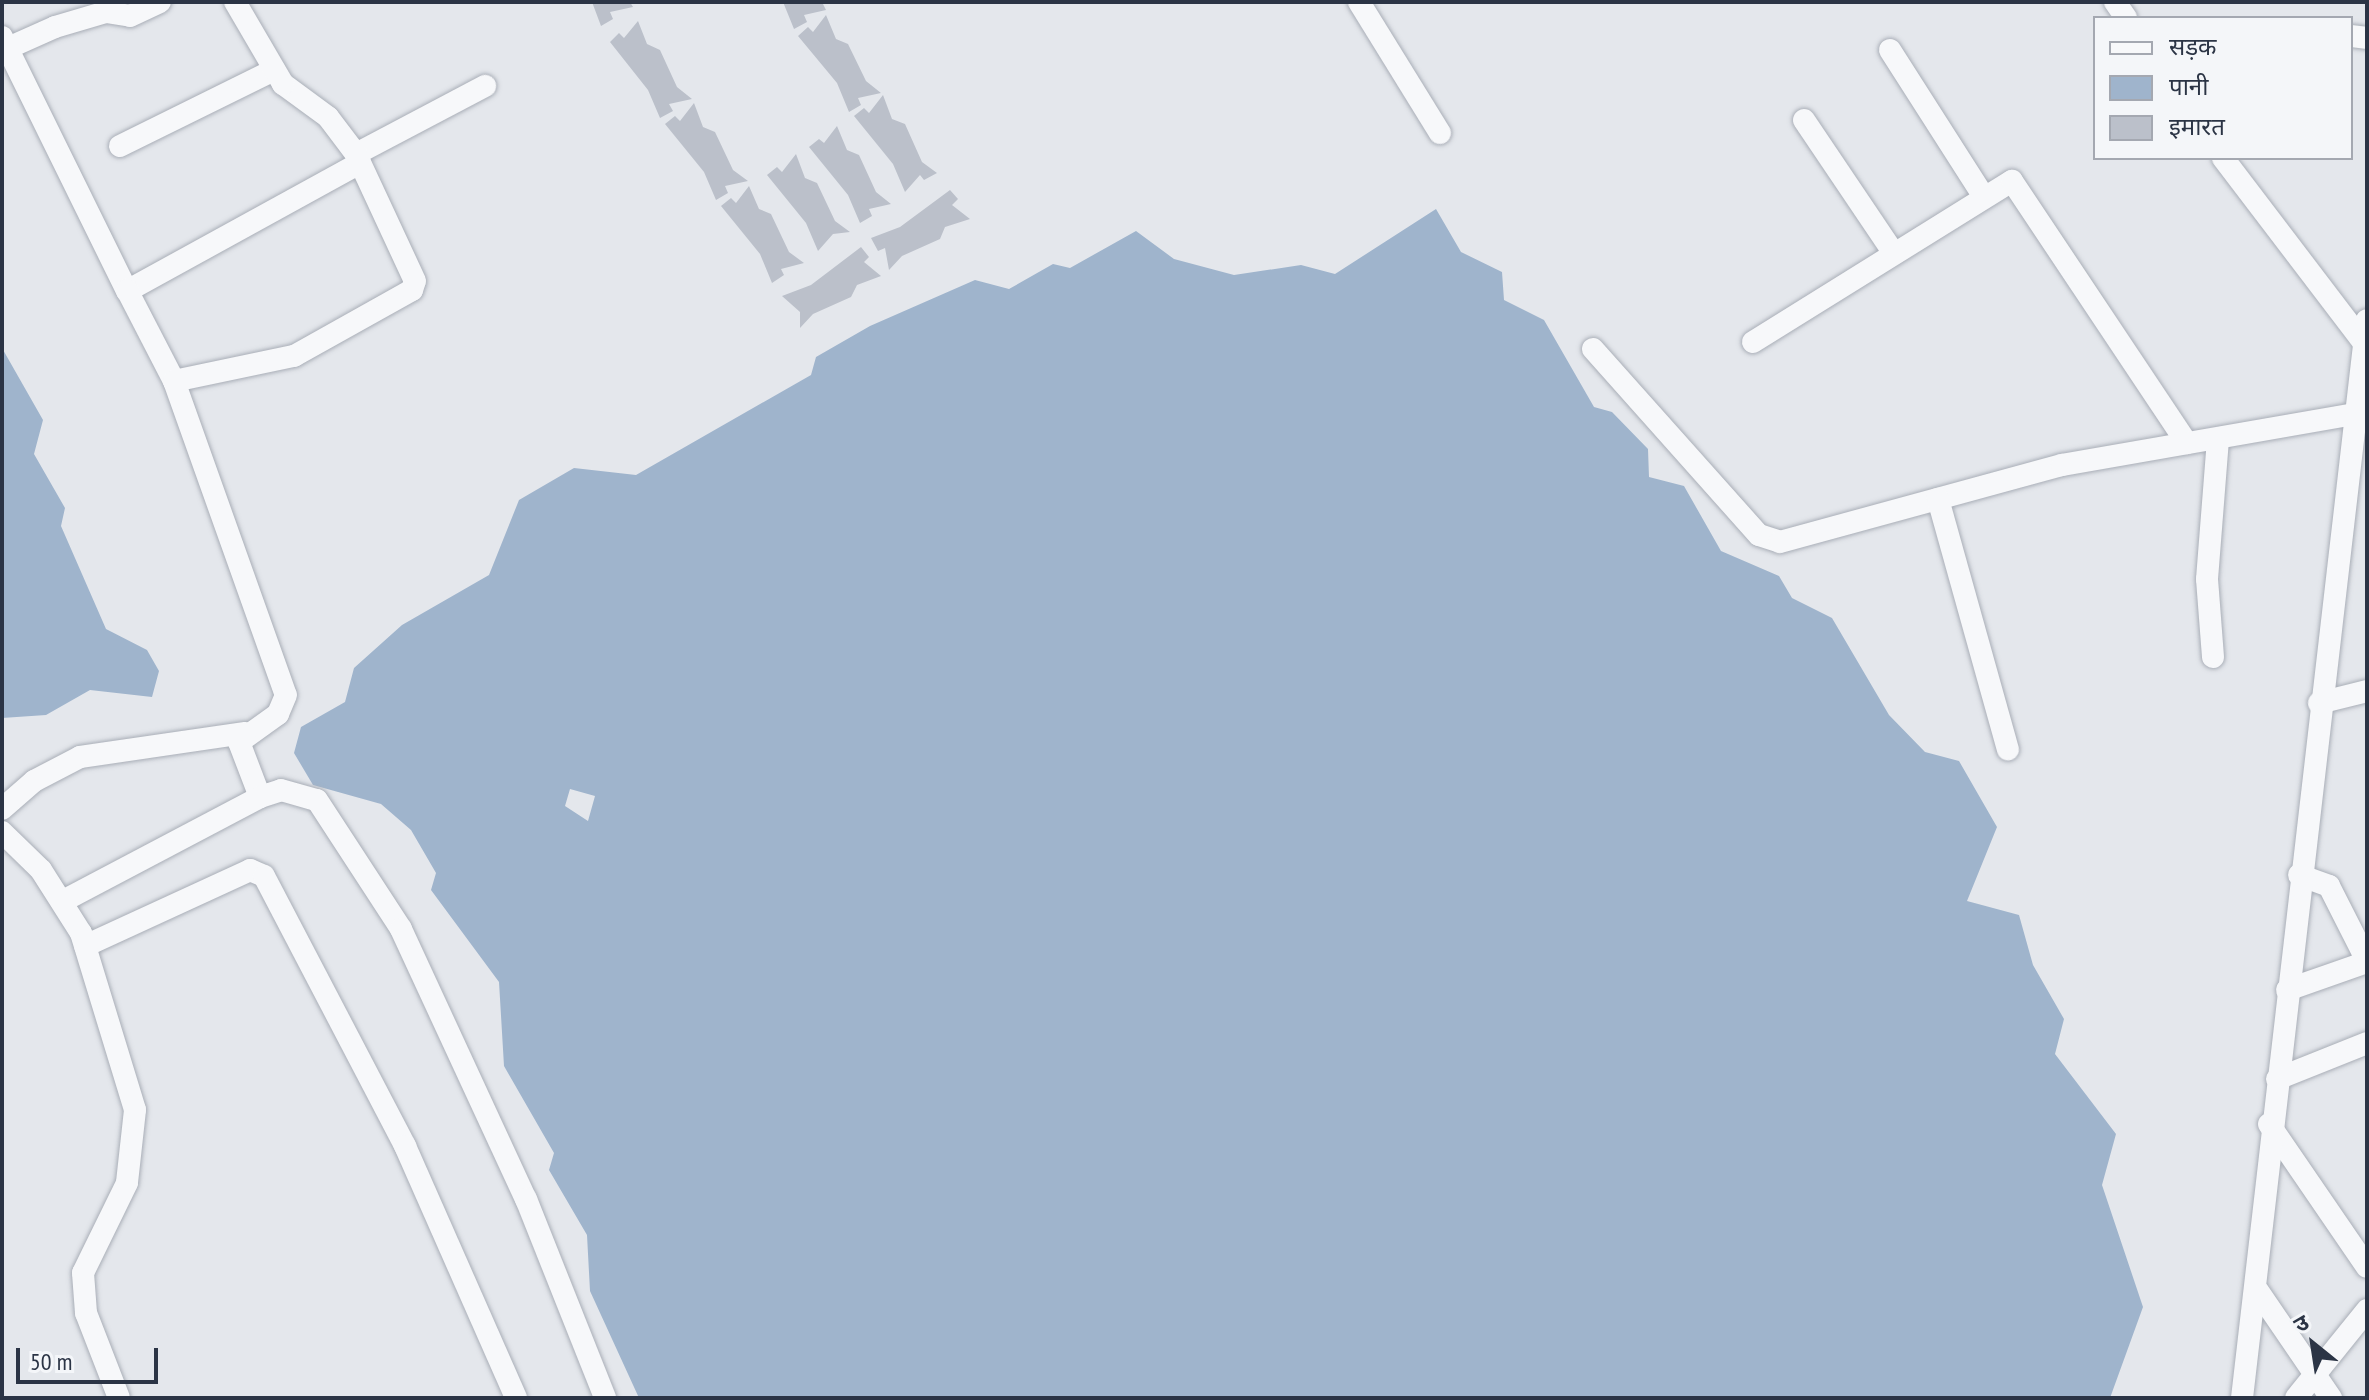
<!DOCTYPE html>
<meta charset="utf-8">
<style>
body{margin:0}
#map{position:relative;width:2369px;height:1400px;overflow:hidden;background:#e4e7ec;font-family:"PT Sans Narrow","Noto Sans Devanagari",sans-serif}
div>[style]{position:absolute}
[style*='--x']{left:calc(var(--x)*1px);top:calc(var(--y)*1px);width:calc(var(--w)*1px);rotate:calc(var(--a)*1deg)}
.water>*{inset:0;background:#9fb4cc}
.building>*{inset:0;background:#bbc0ca}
.roads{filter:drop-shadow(0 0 2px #a9aeb7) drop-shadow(0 0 2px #a9aeb7)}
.minor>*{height:22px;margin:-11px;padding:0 11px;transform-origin:11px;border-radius:11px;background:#f7f8fa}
span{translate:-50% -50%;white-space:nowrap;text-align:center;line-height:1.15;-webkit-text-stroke:6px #f4f6f9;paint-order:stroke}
.frame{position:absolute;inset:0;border:4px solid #2b3445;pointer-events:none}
.legend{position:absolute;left:2093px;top:16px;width:260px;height:144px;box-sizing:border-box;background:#f4f6f9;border:2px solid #a4a8b1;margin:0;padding:10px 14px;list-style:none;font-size:24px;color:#2b3445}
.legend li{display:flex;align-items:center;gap:16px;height:40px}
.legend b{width:40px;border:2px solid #a4a8b1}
.north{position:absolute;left:2273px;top:1304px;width:80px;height:80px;-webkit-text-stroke:6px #f4f6f9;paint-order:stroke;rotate:330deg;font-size:22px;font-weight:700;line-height:32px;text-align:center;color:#2b3445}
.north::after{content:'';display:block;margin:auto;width:28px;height:36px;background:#2b3445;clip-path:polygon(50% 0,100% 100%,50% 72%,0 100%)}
.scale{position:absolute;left:16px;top:1348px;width:142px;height:36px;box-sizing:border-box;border:4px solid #2b3445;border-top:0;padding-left:10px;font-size:24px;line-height:28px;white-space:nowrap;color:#2b3445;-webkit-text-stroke:6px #f4f6f9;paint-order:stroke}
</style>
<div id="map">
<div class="water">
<i style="clip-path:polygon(evenodd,1436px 209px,1461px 252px,1502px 272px,1504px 300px,1544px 320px,1594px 407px,1612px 412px,1648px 449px,1649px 477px,1684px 486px,1721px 551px,1779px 576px,1792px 598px,1832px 618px,1889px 715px,1925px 752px,1959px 761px,1997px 827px,1967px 901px,2019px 915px,2033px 965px,2064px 1019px,2055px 1054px,2116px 1134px,2102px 1185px,2143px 1307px,2110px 1398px,639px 1398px,590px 1291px,587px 1235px,549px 1170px,554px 1153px,504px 1066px,499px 982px,431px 890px,436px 873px,411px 830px,381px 804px,313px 785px,294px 753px,301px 727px,345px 702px,354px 668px,402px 625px,489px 575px,519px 500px,574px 468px,636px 475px,811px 375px,816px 357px,870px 326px,975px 280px,1009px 289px,1053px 264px,1070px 268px,1136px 231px,1174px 259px,1234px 275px,1301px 265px,1335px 274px,1436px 209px,570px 789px,595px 796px,588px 821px,565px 806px,570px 789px)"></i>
<i style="clip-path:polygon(2px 348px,43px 420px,34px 454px,65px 508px,61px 526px,106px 629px,147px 650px,159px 671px,152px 697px,90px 690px,46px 715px,2px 718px)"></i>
</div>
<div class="building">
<i style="clip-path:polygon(592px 2px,630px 2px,633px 7px,610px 12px,613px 19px,601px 26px)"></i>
<i style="clip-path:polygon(783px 2px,822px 2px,826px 10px,804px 15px,807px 22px,794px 29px)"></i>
<i style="clip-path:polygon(826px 15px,836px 39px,848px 44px,866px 81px,881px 93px,858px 98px,861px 105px,849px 112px,837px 83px,798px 36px,808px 27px,813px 32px)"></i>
<i style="clip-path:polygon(638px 21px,647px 44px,660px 50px,677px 87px,692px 99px,669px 104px,673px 111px,660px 118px,648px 90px,610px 42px,619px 33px,624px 38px)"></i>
<i style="clip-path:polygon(883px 95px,892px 119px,905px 124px,922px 162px,937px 173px,924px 180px,920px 175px,905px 192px,893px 164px,854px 116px,864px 108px,869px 113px)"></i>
<i style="clip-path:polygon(694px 103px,703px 127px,715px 132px,733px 170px,748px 181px,725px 186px,728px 193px,716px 200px,704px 172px,665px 124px,675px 116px,680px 121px)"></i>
<i style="clip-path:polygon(837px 126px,847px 150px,859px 155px,876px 192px,891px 204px,869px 209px,872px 216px,860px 223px,848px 195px,809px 147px,819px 139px,824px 143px)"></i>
<i style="clip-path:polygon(796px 154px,805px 178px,817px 183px,835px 221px,850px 232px,833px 234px,818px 251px,806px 223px,767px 175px,777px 167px,782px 172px)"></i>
<i style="clip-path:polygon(749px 186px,759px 209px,771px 214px,789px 252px,804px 263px,781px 269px,784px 275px,772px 283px,760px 254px,721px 206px,731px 198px,736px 203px)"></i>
<i style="clip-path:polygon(950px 190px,958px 199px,952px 205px,970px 219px,945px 227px,940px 239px,902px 256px,889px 270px,885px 248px,878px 251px,871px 238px,900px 227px)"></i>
<i style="clip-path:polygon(861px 247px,869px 257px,864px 262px,881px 276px,857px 285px,851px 297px,813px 314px,800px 328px,800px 312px,782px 296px,811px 285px)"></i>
</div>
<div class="roads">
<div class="minor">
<i style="--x:1359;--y:2;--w:154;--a:58.3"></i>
<i style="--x:2115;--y:2;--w:19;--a:55"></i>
<i style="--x:2351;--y:36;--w:16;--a:7"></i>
<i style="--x:2;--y:37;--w:283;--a:63.8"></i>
<i style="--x:127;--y:291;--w:266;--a:-28.8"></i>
<i style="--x:8;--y:48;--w:51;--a:-24.1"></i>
<i style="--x:55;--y:27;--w:53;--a:-16.4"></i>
<i style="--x:106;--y:12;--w:24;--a:9"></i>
<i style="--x:130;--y:16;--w:33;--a:-25"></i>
<i style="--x:1890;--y:50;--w:171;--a:57.4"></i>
<i style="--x:1804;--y:120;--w:159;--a:56"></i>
<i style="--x:120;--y:146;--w:172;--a:-26.3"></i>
<i style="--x:356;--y:154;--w:146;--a:-27.8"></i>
<i style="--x:2223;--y:158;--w:238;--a:52.7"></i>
<i style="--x:127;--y:290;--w:102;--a:62.7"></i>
<i style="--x:174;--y:381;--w:333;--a:70.4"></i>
<i style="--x:286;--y:695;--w:21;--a:113"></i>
<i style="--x:278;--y:714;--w:48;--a:144.3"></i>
<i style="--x:239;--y:742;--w:59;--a:69.1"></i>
<i style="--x:1753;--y:342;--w:305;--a:-31.9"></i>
<i style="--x:2012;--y:181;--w:315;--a:56.3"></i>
<i style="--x:1593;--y:349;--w:249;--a:48.3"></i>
<i style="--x:1759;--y:535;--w:22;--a:18"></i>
<i style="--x:1780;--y:542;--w:292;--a:-15.3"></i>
<i style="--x:2062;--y:465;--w:296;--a:-9.9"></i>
<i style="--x:174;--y:381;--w:123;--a:-11.8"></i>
<i style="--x:294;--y:356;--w:135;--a:-29.2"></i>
<i style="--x:412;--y:290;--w:9;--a:-72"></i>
<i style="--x:415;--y:281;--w:140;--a:-114.9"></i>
<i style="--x:356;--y:154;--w:46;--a:-127.1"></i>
<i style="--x:328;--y:117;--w:56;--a:-143.7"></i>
<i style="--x:283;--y:84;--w:95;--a:-120.3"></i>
<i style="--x:1938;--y:499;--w:260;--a:74.4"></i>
<i style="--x:2213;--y:657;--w:78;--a:-94.4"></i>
<i style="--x:2207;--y:579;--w:141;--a:-85.5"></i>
<i style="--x:2319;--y:703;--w:49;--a:-14"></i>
<i style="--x:2;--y:809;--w:43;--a:-41.2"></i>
<i style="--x:34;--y:781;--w:52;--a:-27.6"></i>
<i style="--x:80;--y:757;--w:167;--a:-8.3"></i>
<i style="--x:2;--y:832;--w:54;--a:44.3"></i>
<i style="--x:41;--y:870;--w:75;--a:57.6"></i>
<i style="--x:81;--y:933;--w:185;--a:73"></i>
<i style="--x:135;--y:1110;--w:73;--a:96.3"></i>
<i style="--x:127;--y:1183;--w:100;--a:116.1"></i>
<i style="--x:83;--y:1273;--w:40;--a:85.7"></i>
<i style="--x:86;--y:1313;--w:91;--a:68.8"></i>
<i style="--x:2299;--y:875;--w:32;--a:20"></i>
<i style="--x:2329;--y:886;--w:84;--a:63.1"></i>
<i style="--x:63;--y:901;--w:223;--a:-27.8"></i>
<i style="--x:260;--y:797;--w:22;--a:-18"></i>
<i style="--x:281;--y:790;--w:37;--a:16"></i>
<i style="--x:317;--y:800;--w:154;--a:56.9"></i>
<i style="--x:401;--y:929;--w:298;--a:65.2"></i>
<i style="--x:526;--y:1199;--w:214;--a:68.3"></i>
<i style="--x:85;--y:946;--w:182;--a:-24.7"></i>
<i style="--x:250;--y:870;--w:15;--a:23"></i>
<i style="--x:264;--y:876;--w:305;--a:62.4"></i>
<i style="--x:405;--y:1146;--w:275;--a:66.2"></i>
<i style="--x:2287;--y:990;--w:85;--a:-19.3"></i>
<i style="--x:2277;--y:1079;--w:97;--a:-21.8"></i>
<i style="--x:2269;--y:1124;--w:173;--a:55.6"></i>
<i style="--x:2258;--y:1291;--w:130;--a:55.7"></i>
<i style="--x:2242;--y:1398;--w:1085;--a:-83.39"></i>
<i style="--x:2296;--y:1398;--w:113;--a:-51.1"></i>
</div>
</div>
<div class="frame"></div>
<ul class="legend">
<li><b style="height:10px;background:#f7f8fa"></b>सड़क</li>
<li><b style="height:22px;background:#9fb4cc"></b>पानी</li>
<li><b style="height:22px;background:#bbc0ca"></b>इमारत</li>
</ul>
<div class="north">उ</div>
<div class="scale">50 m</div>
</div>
